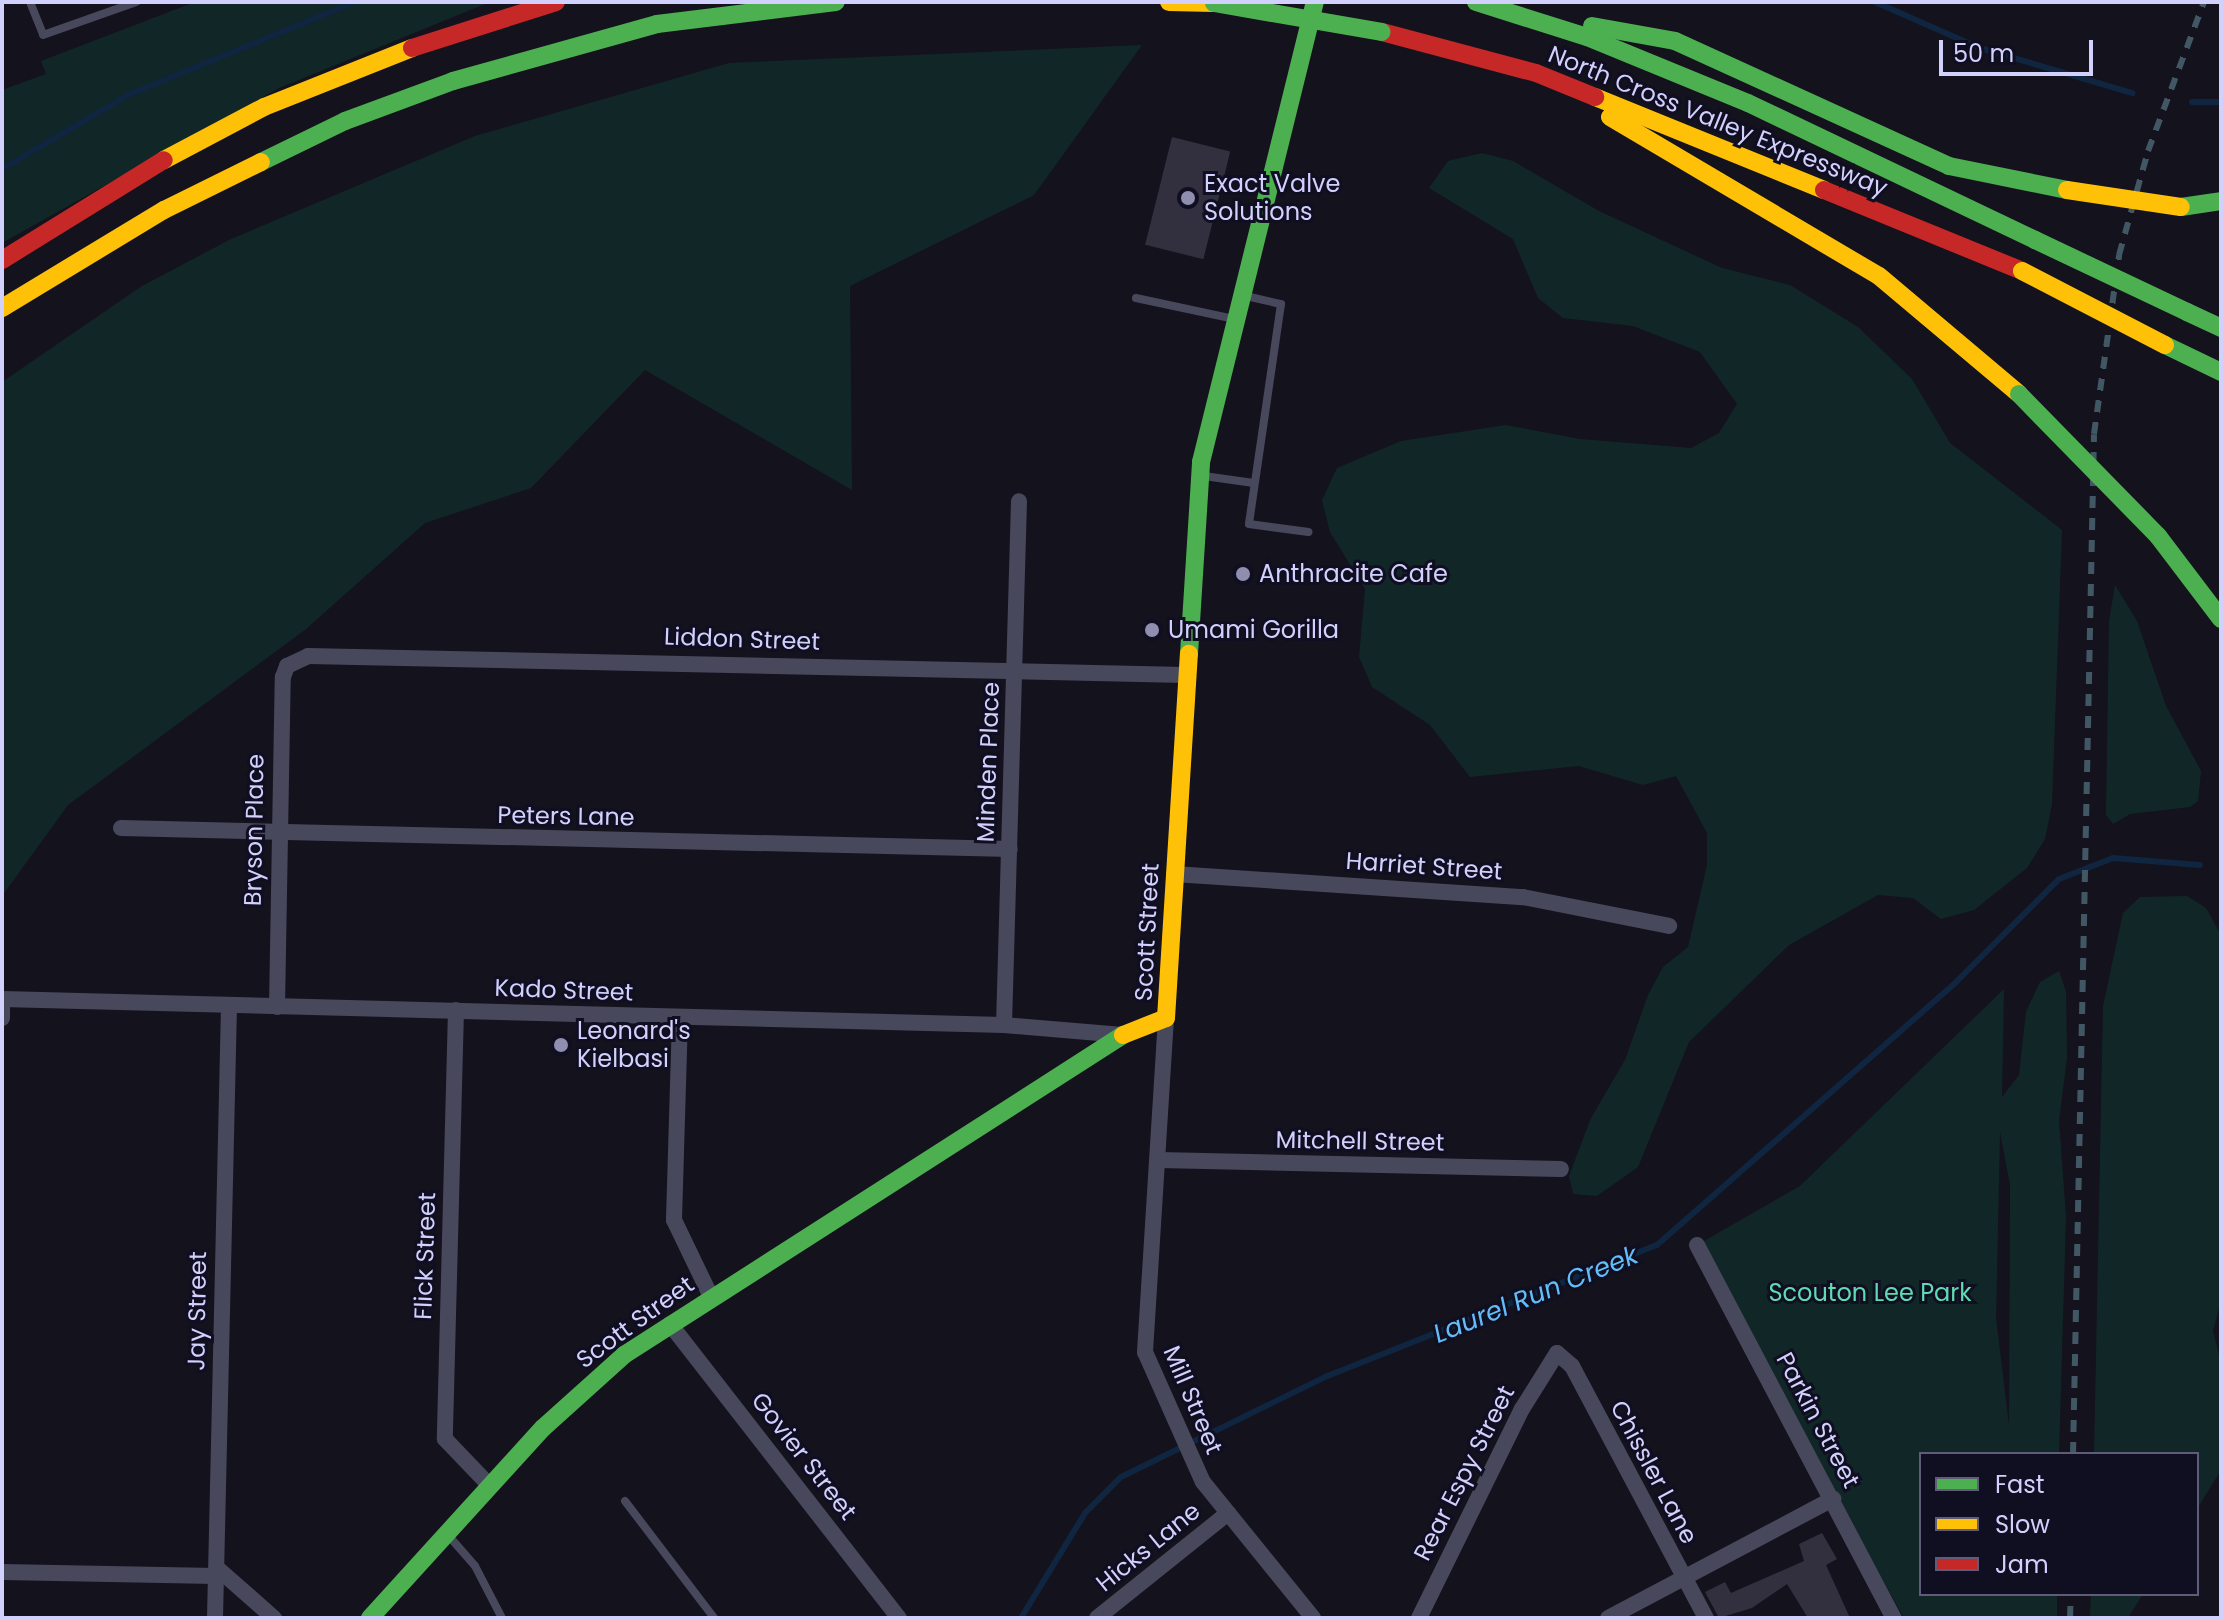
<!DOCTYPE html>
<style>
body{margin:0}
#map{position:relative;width:2223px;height:1620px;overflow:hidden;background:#14121d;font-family:Poppins,sans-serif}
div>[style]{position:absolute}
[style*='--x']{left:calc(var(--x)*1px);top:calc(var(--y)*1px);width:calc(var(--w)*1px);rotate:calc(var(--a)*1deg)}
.green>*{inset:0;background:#112727}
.stream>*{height:6px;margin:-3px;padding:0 3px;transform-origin:3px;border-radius:3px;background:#0f2540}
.building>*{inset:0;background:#32303f;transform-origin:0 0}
.lane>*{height:8px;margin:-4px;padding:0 4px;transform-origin:4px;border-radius:4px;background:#48485d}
.street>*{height:16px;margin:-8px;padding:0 8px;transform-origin:8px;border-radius:8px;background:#48485d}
.fast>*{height:18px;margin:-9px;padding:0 9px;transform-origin:9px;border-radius:9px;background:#4caf50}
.slow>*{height:18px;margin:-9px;padding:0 9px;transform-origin:9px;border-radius:9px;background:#ffc107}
.jam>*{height:18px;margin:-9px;padding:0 9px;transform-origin:9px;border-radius:9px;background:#c62828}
.rail>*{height:6px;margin-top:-3px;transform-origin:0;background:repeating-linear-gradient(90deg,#415764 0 12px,transparent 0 22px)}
.fast-bridge>*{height:18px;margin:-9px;padding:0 9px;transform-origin:9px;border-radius:9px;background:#4caf50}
.slow-bridge>*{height:18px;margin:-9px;padding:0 9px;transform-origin:9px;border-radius:9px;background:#ffc107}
.dots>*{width:22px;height:22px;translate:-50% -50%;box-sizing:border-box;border:4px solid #100e21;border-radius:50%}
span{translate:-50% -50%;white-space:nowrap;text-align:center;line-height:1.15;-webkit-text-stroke:6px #100e21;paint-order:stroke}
.street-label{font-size:24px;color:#d2d0fd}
.poi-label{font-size:24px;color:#d2d0fd}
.left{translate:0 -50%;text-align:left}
.park-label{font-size:24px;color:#5fdab3}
.water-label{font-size:26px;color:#62bdf9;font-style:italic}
.frame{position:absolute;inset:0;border:4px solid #d2d0fd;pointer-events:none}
.legend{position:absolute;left:1919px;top:1452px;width:280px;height:144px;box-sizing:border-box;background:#100e21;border:2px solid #5e5c79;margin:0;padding:10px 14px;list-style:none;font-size:24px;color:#d2d0fd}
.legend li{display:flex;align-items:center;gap:16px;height:40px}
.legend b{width:40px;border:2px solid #5e5c79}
.scale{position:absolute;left:1939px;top:40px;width:154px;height:36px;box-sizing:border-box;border:4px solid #d2d0fd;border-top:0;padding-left:10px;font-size:24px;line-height:28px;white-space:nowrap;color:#d2d0fd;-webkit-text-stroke:6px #100e21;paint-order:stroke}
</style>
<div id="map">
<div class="green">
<i style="clip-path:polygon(195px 2px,490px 2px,279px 88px,2px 243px,2px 90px,46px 74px,41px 61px)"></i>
<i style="clip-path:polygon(1142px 45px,1034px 195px,850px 286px,852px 490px,645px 370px,531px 488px,425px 523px,306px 629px,68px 805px,2px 896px,2px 382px,142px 286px,231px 239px,475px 136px,729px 63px)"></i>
<i style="clip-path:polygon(1482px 153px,1513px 161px,1599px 211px,1722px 268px,1790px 285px,1858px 327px,1912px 379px,1950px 443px,2062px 530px,2052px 804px,2045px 839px,2027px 868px,1974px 910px,1941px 919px,1913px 898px,1878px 895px,1789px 945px,1689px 1042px,1638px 1167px,1597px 1196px,1573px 1194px,1569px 1176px,1591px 1118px,1625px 1060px,1648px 995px,1663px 967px,1688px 947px,1707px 865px,1707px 833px,1676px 776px,1643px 785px,1579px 766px,1470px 777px,1430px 725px,1372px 687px,1359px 657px,1365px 589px,1330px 532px,1322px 500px,1337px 468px,1401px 441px,1506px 425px,1580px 439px,1691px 448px,1719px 433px,1737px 404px,1700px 352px,1633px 326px,1563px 318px,1538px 298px,1513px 239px,1429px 188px,1448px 161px)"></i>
<i style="clip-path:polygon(2115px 585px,2137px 621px,2166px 706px,2201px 771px,2198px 801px,2190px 807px,2130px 814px,2113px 824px,2106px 815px,2109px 621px)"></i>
<i style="clip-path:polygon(2187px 896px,2206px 908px,2221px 935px,2221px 1301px,2213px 1331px,2221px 1363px,2221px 1470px,2197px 1509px,2197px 1454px,2094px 1454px,2103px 1006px,2123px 913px,2140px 897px)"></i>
<i style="clip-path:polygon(evenodd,2059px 971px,2066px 992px,2067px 1058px,2059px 1121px,2066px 1217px,2059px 1454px,1921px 1454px,1921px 1594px,2057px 1594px,2057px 1618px,1904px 1618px,1697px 1245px,1800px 1186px,2004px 989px,2002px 1097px,2019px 1075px,2026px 1012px,2040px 982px,2059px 971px,2000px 1132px,2010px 1185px,2009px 1425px,1996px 1318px,2000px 1132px)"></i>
<i style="clip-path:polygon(2091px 1594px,2143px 1594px,2128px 1618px,2090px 1618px)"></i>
</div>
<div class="stream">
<i style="--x:1875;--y:2;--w:115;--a:23.7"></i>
<i style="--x:1980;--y:48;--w:159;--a:16.5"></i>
<i style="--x:2192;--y:102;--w:29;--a:0"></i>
<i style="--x:2;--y:169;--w:146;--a:-30.4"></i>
<i style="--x:128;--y:95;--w:245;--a:-22.3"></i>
<i style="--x:1021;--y:1618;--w:123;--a:-58.6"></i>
<i style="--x:1085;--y:1513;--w:51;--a:-45"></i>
<i style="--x:1121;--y:1477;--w:227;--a:-26.1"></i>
<i style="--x:1325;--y:1377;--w:357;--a:-21.7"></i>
<i style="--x:1657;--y:1245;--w:400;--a:-41.3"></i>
<i style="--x:1957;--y:981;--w:144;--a:-45"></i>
<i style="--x:2059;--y:879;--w:58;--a:-21.3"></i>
<i style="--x:2113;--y:858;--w:87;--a:4.6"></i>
</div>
<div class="building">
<i style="left:1172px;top:137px;width:60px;height:111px;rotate:14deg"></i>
<i style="clip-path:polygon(1822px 1533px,1837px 1559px,1826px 1565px,1850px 1618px,1808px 1618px,1787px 1584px,1752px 1608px,1719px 1618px,1705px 1592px,1725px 1582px,1731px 1593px,1804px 1561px,1799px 1544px)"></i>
</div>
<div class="lane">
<i style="--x:30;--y:2;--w:35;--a:68"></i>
<i style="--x:43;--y:35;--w:99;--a:-19.5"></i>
<i style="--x:1246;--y:296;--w:36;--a:13"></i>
<i style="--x:1281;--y:304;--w:222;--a:98.3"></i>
<i style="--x:1249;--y:524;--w:60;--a:7.7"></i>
<i style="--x:1136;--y:298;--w:100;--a:12.1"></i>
<i style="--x:1204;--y:476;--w:50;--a:8"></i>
<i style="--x:625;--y:1501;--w:147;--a:52.7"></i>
<i style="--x:448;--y:1535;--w:41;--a:48.9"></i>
<i style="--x:475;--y:1566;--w:59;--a:62.6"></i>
</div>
<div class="street">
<i style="--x:121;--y:828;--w:889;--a:1.35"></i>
<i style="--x:1174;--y:874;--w:350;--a:3.8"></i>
<i style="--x:1523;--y:897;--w:149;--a:11.2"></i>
<i style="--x:277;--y:1007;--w:330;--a:-89"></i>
<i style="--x:283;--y:677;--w:12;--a:-70"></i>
<i style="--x:287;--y:666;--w:23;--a:-25"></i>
<i style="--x:308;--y:656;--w:877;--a:1.24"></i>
<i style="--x:456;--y:1010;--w:429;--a:91.5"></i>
<i style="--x:445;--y:1439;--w:65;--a:46.2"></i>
<i style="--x:680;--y:1017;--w:203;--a:91.7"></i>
<i style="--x:674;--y:1220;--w:85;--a:64.3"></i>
<i style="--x:2;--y:1018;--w:19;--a:-90"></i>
<i style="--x:2;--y:999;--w:1002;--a:1.49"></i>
<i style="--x:1004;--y:1025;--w:119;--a:4.8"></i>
<i style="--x:1166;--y:1018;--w:335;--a:93.6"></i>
<i style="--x:1145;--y:1352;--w:142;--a:66"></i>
<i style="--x:1203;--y:1482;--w:175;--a:51"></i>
<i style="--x:1004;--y:1025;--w:524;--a:-88.36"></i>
<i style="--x:1159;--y:1160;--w:402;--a:1.3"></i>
<i style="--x:1697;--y:1245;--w:422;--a:62.2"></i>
<i style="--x:670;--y:1324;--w:373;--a:52.1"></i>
<i style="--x:217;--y:1568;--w:76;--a:41.3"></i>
<i style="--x:2;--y:1572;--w:214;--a:1.1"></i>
<i style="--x:215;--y:1618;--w:613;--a:-88.69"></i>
<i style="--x:1097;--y:1618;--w:168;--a:-38.7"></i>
<i style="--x:1419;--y:1618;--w:233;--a:-63.8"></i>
<i style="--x:1522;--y:1409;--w:66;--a:-58"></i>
<i style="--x:1557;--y:1353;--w:20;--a:41"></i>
<i style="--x:1572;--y:1366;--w:285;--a:62"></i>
<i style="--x:1608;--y:1618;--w:255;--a:-27.9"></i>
</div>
<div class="fast">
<i style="--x:1476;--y:2;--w:116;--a:17.5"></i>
<i style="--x:1587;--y:37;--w:174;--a:22.3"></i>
<i style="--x:1748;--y:103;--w:318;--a:25.5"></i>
<i style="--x:1592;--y:26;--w:84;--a:10.2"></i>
<i style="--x:1675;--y:41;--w:301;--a:24.5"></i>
<i style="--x:1949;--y:166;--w:120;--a:11.5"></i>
<i style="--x:261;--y:162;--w:93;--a:-26"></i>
<i style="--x:345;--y:121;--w:115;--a:-20.3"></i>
<i style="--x:453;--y:81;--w:212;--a:-15.6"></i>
<i style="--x:657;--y:24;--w:180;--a:-7"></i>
<i style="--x:2181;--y:207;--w:40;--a:-8.5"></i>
<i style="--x:2187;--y:312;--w:38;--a:25"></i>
<i style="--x:2165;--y:345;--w:62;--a:25.7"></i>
<i style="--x:2158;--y:536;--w:104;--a:52.8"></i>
<i style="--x:1189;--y:654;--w:192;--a:-86.4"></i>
<i style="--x:1201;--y:462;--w:474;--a:-76.1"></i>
<i style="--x:370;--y:1618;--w:257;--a:-47.7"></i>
<i style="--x:543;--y:1428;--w:109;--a:-42"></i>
<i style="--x:624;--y:1355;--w:593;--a:-32.67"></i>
</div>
<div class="slow">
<i style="--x:1169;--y:2;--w:45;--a:1.3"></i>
<i style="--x:1595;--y:97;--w:247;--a:22.1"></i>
<i style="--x:1610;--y:117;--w:312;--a:30.6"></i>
<i style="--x:1879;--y:276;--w:183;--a:40.1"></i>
<i style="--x:164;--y:160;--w:113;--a:-27.9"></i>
<i style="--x:264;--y:107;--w:159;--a:-21.7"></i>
<i style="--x:2;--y:308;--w:189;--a:-31.2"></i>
<i style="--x:164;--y:210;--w:108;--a:-26.3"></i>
<i style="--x:1123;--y:1035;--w:46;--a:-21.6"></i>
<i style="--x:1166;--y:1018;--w:365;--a:-86.4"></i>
</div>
<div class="jam">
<i style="--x:1382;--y:32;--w:159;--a:14.9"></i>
<i style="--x:1536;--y:73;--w:64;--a:22.1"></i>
<i style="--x:412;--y:48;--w:151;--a:-17.7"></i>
<i style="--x:1824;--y:190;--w:214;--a:22.2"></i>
<i style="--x:2;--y:260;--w:190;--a:-31.7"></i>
</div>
<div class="rail">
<i style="--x:2073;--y:1454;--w:1020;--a:-88.82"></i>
<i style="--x:2094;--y:434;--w:181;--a:-82"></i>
<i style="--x:2119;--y:255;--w:108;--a:-74.4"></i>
<i style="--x:2148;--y:151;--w:159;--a:-69.4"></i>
<i style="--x:2070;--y:1618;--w:24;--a:-88"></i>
</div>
<div class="fast-bridge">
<i style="--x:1214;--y:3;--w:170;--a:9.8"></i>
<i style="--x:2035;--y:240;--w:168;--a:25.3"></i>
<i style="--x:2019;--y:394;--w:199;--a:45.6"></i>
</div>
<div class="slow-bridge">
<i style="--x:2067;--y:190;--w:115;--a:8.5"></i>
<i style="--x:2022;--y:271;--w:161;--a:27.4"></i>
</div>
<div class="dots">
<i style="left:1188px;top:198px;background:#908eaf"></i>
<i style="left:1243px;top:574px;background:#908eaf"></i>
<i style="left:1152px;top:630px;background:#908eaf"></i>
<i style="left:561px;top:1045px;background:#908eaf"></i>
</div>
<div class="street-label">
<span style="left:1718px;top:121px;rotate:22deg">North Cross Valley Expressway</span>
<span style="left:742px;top:639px;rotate:2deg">Liddon Street</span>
<span style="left:988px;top:762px;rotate:-88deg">Minden Place</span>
<span style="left:566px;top:816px;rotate:1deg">Peters Lane</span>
<span style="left:254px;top:830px;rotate:-89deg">Bryson Place</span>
<span style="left:1424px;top:866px;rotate:4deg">Harriet Street</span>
<span style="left:1147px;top:932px;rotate:-87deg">Scott Street</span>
<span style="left:564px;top:990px;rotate:2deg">Kado Street</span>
<span style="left:1360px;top:1141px;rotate:1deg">Mitchell Street</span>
<span style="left:425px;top:1256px;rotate:-88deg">Flick Street</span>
<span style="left:197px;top:1311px;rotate:-89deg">Jay Street</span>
<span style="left:635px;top:1322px;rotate:-36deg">Scott Street</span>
<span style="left:1193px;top:1400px;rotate:67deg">Mill Street</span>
<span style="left:1818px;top:1420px;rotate:62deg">Parkin Street</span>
<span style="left:804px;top:1456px;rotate:52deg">Govier Street</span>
<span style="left:1654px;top:1472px;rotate:62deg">Chissler Lane</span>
<span style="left:1464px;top:1473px;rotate:-63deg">Rear Espy Street</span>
<span style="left:1148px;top:1547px;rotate:-39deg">Hicks Lane</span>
</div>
<div class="poi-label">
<span class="left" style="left:1204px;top:198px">Exact Valve<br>Solutions</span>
<span class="left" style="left:1259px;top:574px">Anthracite Cafe</span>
<span class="left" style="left:1168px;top:630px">Umami Gorilla</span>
<span class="left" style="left:577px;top:1045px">Leonard's<br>Kielbasi</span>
</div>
<div class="park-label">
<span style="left:1870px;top:1293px">Scouton Lee Park</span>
</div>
<div class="water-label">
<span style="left:1536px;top:1295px;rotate:-22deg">Laurel Run Creek</span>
</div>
<div class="frame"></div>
<ul class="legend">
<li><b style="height:10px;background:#4caf50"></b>Fast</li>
<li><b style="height:10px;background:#ffc107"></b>Slow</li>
<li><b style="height:10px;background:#c62828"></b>Jam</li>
</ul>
<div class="scale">50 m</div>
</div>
